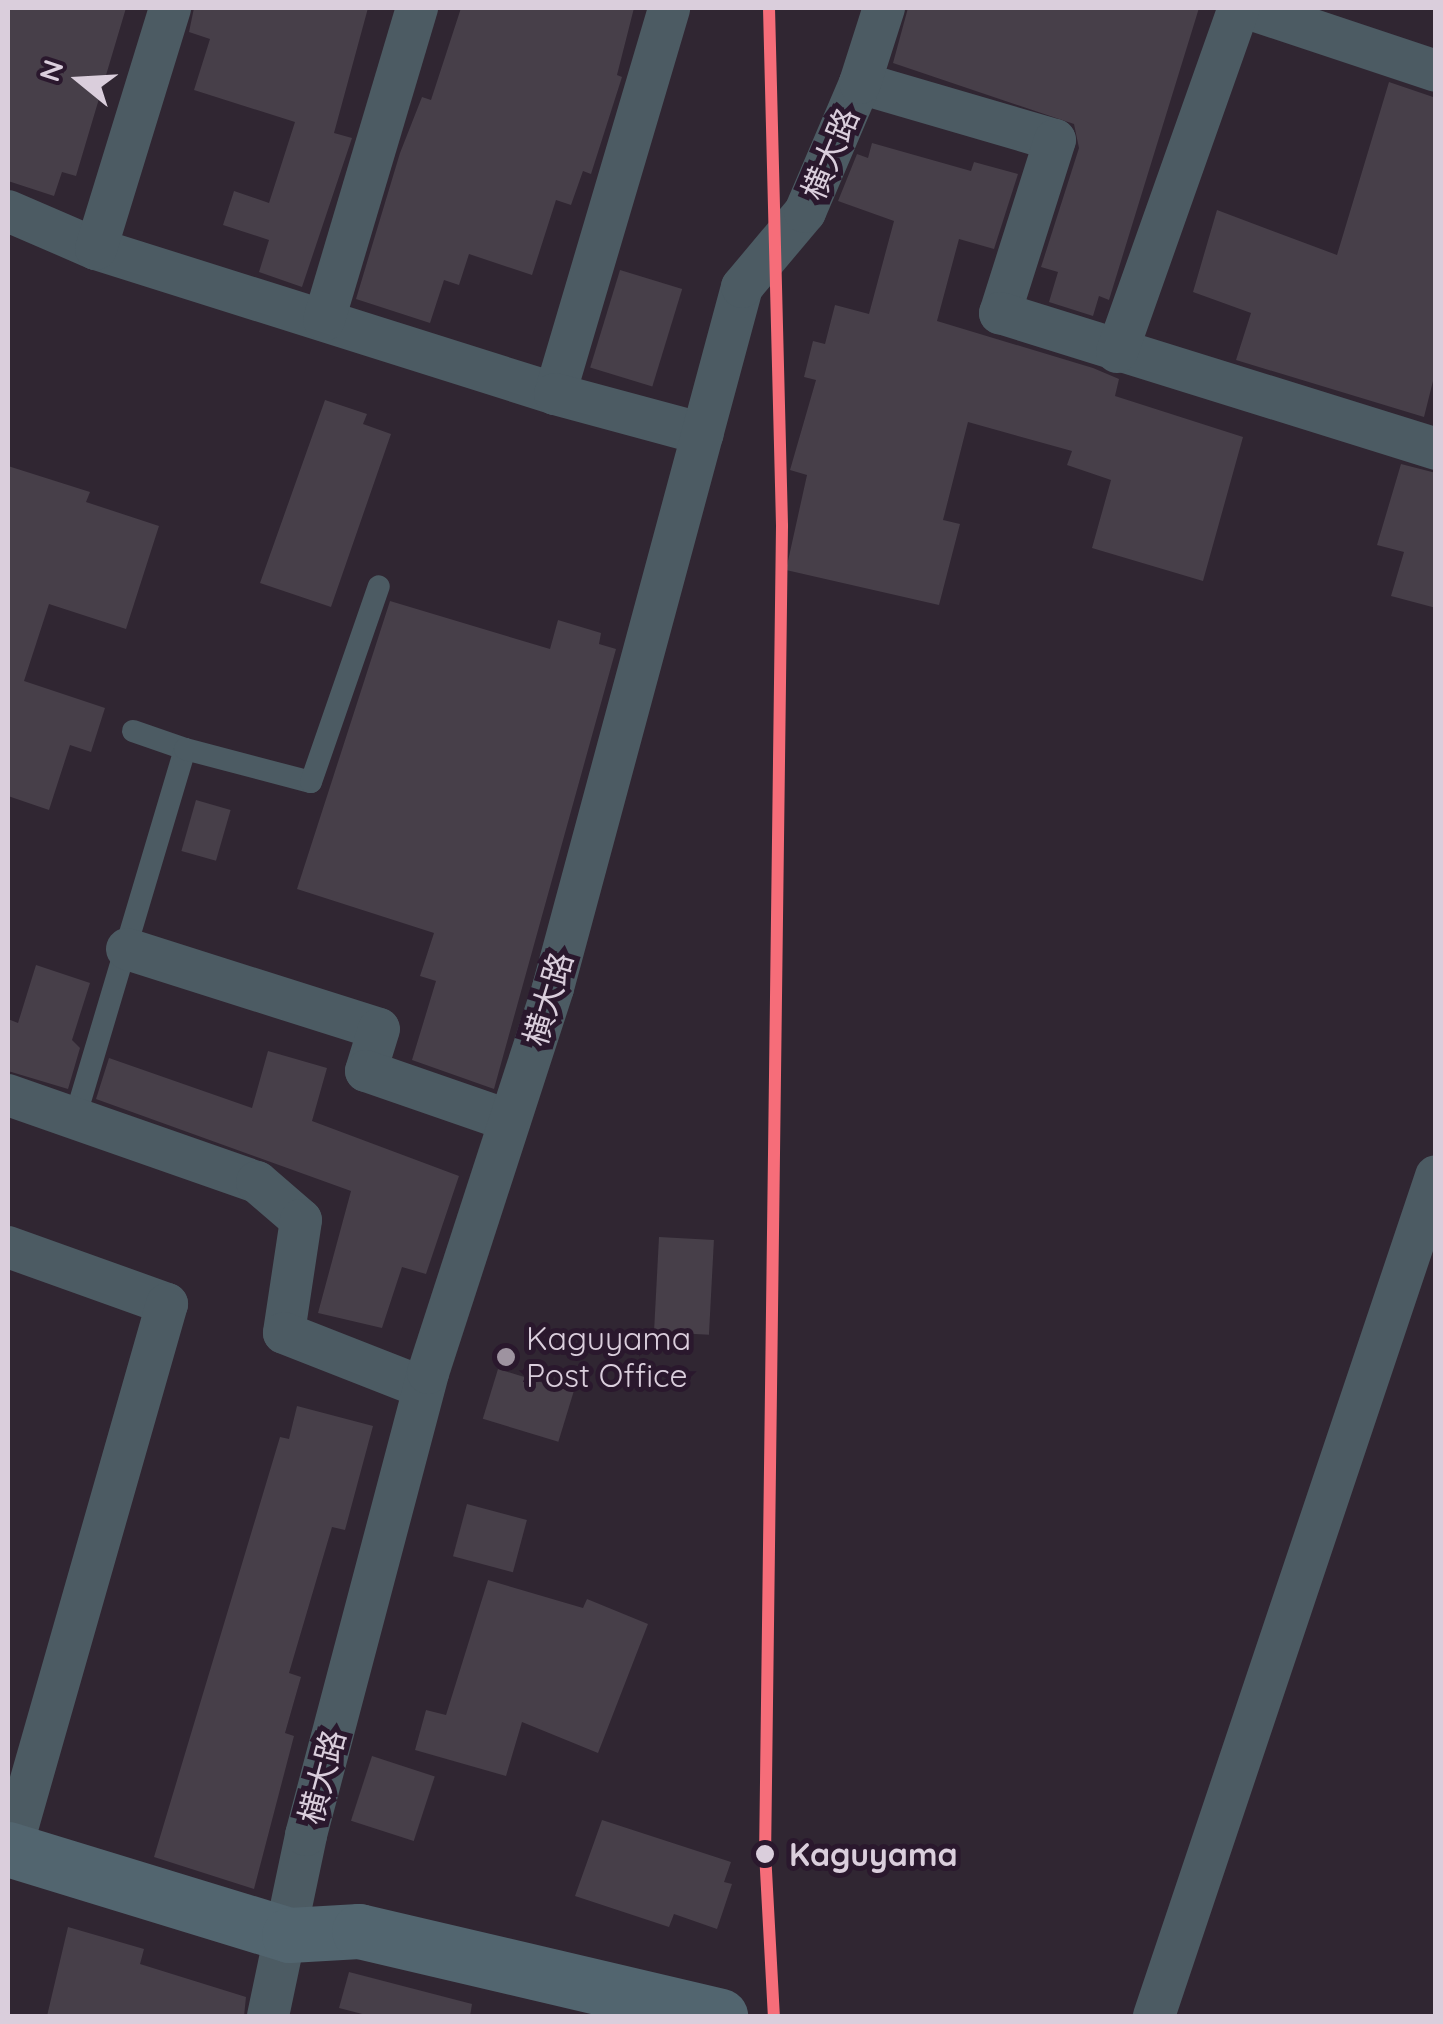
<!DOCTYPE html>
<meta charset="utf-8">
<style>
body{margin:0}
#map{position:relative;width:1443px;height:2024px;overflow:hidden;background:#302632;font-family:Quicksand,"Noto Sans JP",sans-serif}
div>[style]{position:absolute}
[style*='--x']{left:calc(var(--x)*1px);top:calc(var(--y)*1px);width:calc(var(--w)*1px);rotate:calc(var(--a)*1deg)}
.building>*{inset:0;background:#473f49;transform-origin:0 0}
.lane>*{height:22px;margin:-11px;padding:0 11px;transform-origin:11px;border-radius:11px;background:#4c5b63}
.street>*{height:42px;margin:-21px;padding:0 21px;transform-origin:21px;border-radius:21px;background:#4c5b63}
.secondary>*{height:55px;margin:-27.5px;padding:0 27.5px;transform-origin:27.5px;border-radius:27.5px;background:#52656f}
.rail-1>*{height:12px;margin:-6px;padding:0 6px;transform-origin:6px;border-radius:6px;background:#f66d79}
.dots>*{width:28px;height:28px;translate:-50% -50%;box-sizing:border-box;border:5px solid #2a182d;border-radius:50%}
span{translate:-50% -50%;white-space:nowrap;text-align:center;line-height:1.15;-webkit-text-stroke:10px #2a182d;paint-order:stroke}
.street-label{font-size:32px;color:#dacedc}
.poi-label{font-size:32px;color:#dacedc}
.left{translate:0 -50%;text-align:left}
.stop-label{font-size:32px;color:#dacedc;font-weight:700}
.frame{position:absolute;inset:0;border:10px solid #dacedc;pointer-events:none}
.north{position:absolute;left:30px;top:30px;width:100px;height:100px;-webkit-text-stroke:8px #2a182d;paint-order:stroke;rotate:288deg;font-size:28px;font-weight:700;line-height:40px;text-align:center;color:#dacedc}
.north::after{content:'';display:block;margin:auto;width:35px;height:45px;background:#dacedc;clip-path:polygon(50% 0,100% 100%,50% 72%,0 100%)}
</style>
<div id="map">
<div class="building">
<i style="clip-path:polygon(8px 8px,126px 8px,76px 176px,62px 172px,54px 196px,8px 181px)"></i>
<i style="clip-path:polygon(194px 8px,368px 8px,334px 133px,352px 138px,302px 287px,259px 272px,269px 240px,223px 225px,234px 191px,269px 203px,295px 122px,194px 90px,210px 39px,189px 32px)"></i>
<i style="clip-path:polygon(461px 8px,634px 8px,617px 75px,622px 77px,591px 174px,583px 171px,571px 205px,556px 200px,532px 275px,469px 254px,459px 285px,444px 280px,430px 323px,356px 299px,400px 153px,422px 97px,431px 100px)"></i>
<i style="clip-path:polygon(908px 8px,1199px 8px,1109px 300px,1099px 296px,1093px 316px,1049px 302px,1058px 272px,1041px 267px,1079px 148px,1074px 124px,893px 63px)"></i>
<i style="clip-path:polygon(1389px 82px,1436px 98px,1436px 369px,1424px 417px,1236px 360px,1251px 313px,1193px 292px,1217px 210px,1337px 255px)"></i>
<i style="clip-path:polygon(872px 143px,971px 171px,974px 162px,1018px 174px,994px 249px,959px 239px,937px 321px,1093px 368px,1119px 379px,1115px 396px,1243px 437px,1203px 581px,1092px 548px,1111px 480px,1067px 465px,1072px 451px,968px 422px,943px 520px,960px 524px,939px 605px,786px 570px,807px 475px,790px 470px,816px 380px,804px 377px,813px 341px,825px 344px,835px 305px,869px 314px,894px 221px,838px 201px,857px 154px,868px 158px)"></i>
<i style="left:620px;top:270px;width:65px;height:102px;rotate:17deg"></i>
<i style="clip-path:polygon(325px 400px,367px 414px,363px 424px,391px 434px,331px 607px,260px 583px)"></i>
<i style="clip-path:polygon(1401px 464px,1436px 473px,1436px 608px,1391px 596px,1404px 552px,1377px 545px)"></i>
<i style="clip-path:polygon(8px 466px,90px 492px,86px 502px,159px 526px,126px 629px,49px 604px,24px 681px,105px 708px,91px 752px,70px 745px,49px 810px,8px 796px)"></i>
<i style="clip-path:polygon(390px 601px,550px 649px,558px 620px,601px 633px,599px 644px,616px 649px,494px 1089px,412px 1060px,436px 981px,420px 976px,434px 933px,297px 889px)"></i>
<i style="left:196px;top:800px;width:36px;height:53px;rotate:16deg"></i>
<i style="clip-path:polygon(36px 965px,90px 983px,72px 1040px,80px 1048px,68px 1089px,8px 1071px,8px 1019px,18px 1023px)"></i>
<i style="clip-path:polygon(268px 1051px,327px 1068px,312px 1121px,459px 1176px,426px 1274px,402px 1267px,382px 1328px,318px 1313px,351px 1191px,96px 1099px,109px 1058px,252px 1108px)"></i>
<i style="left:659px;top:1237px;width:55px;height:95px;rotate:3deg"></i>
<i style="left:498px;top:1369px;width:79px;height:52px;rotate:17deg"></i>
<i style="clip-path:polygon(297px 1406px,373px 1426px,345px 1530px,332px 1527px,289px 1673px,301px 1677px,285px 1733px,294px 1736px,254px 1889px,154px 1857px,280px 1437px,289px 1439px)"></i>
<i style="left:467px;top:1504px;width:62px;height:54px;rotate:15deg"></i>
<i style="clip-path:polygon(488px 1580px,583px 1608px,587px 1599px,648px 1624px,598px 1753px,522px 1722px,506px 1776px,415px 1750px,426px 1710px,446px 1715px)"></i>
<i style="left:372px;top:1756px;width:66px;height:68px;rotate:18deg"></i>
<i style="clip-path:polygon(602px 1820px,731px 1862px,724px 1882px,732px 1884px,717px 1929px,674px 1914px,669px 1927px,575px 1896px)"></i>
<i style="clip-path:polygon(68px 1927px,144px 1949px,140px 1964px,246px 1997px,244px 2016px,47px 2016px)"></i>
<i style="clip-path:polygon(349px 1972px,472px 2004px,470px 2016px,370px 2016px,339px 2008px)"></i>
</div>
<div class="lane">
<i style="--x:133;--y:731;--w:55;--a:19.1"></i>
<i style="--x:75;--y:1118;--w:385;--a:-73.4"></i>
<i style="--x:185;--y:749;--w:130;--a:14.7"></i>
<i style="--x:311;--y:782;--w:207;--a:-70.9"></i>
</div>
<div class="street">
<i style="--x:1247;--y:8;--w:199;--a:18.4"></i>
<i style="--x:860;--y:83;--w:203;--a:16.3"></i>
<i style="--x:1055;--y:140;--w:182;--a:107.6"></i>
<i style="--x:1000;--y:313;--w:457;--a:17.3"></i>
<i style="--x:8;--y:211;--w:96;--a:23.4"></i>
<i style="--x:96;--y:249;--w:481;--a:17.5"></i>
<i style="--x:555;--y:394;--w:402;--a:-73.5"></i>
<i style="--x:96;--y:249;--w:252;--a:-72.9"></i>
<i style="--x:324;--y:320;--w:326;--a:-73.4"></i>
<i style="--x:1117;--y:352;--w:365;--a:-70.5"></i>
<i style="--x:555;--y:394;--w:153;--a:15.1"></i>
<i style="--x:127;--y:949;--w:264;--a:17.6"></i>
<i style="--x:379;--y:1029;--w:44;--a:107.2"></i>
<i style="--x:366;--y:1071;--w:152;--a:19.1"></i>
<i style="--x:8;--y:1095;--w:264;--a:19.3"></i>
<i style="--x:257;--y:1182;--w:58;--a:40.8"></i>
<i style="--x:301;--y:1220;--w:114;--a:98.6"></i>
<i style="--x:284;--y:1333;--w:150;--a:21.4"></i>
<i style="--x:8;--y:1247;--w:169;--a:19.7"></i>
<i style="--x:167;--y:1304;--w:568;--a:105.95"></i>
<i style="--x:268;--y:2016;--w:185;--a:-78.1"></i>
<i style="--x:306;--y:1835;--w:478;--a:-75.2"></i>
<i style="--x:428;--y:1373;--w:405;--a:-72"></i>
<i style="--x:553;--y:988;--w:726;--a:-74.91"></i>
<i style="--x:742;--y:287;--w:98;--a:-50"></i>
<i style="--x:805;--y:212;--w:140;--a:-66.9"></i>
<i style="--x:860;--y:83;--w:79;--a:-72.3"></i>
<i style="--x:1154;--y:2016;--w:886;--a:-71.44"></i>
</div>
<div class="secondary">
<i style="--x:8;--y:1849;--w:294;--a:17"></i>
<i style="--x:289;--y:1935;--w:70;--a:-3.3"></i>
<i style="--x:359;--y:1931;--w:371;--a:13.2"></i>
</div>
<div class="rail-1">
<i style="--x:769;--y:8;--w:518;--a:88.56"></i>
<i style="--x:782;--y:526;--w:1326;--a:90.73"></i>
<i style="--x:765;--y:1852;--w:164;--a:86.9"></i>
</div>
<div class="dots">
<i style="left:506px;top:1357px;background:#9e93a0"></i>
<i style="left:765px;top:1854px;background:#dacedc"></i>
</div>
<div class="street-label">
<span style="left:830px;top:154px;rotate:-67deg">横大路</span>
<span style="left:548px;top:999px;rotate:-73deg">横大路</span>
<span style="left:322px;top:1777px;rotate:-75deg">横大路</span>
</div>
<div class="poi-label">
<span class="left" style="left:526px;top:1357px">Kaguyama<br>Post Office</span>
</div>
<div class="stop-label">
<span class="left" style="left:789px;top:1854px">Kaguyama</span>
</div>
<div class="frame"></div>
<div class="north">N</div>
</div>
